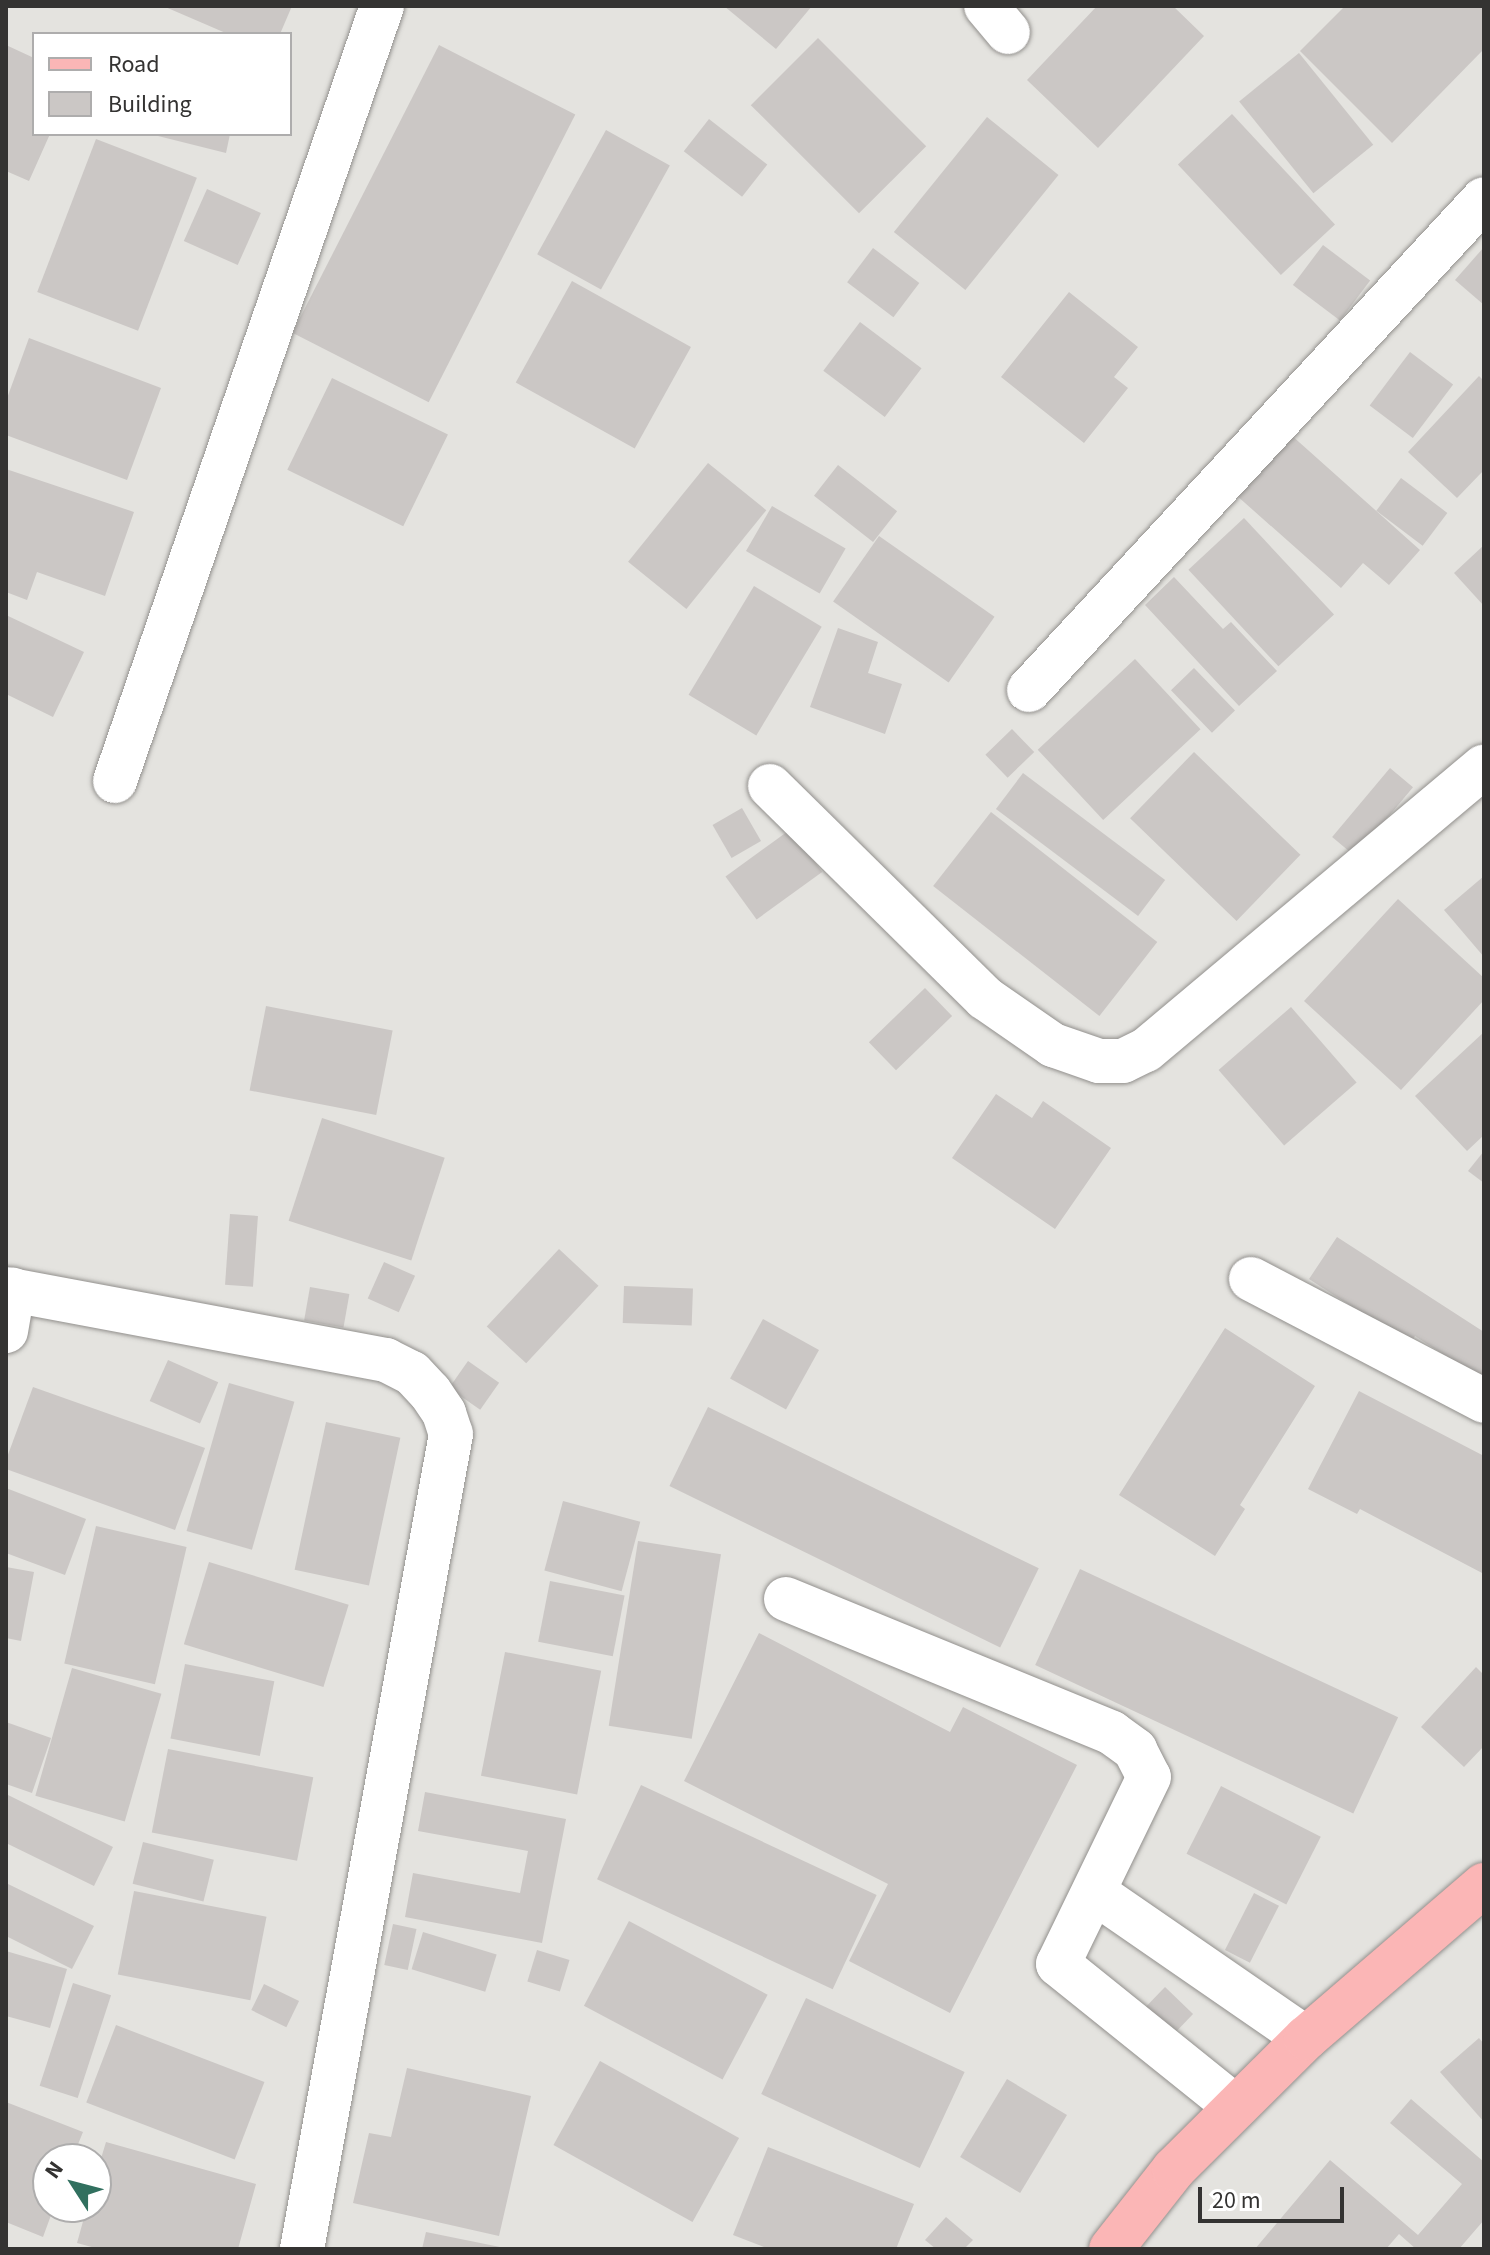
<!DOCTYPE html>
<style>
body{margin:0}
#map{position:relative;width:1490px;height:2255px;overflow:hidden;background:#e4e3df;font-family:"Source Sans 3",sans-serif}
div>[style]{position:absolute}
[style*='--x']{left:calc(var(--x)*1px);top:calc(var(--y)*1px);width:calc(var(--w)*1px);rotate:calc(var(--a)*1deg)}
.building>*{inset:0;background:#cbc7c5;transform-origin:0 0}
.roads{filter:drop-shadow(0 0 2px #92908d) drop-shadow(0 0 2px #92908d)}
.minor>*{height:44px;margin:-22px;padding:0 22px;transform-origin:22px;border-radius:22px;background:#fff}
.major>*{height:44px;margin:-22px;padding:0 22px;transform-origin:22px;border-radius:22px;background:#fbb6b6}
span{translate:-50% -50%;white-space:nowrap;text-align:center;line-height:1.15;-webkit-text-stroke:6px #fff;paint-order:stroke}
.frame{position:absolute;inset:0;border:8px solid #343332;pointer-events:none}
.legend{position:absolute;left:32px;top:32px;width:260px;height:104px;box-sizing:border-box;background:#fff;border:2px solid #aeadad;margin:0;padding:10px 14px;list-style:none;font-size:24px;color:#343332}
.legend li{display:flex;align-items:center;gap:16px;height:40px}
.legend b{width:40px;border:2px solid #aeadad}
.north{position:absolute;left:32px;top:2143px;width:80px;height:80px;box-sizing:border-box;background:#fff;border:2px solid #aeadad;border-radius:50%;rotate:306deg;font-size:22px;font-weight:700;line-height:32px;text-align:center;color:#343332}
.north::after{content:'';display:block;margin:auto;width:28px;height:36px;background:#31705f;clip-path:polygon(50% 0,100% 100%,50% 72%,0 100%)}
.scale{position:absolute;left:1198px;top:2187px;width:146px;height:36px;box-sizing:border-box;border:4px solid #343332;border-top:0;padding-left:10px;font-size:24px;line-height:28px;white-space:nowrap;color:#343332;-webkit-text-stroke:6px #fff;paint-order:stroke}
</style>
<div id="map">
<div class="building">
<i style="clip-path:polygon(163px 6px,292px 6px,280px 34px,228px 34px)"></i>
<i style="clip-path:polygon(724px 6px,812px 6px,776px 49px)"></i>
<i style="clip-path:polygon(1097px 6px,1173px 6px,1204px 36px,1098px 148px,1027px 80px)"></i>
<i style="clip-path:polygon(1345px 6px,1484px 6px,1484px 49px,1392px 143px,1300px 51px)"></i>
<i style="left:818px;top:38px;width:153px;height:95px;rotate:45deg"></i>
<i style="clip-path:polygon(6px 45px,34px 58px,34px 134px,50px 134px,29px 181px,6px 171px)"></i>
<i style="left:439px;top:45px;width:153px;height:323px;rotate:27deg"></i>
<i style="left:1299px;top:53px;width:118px;height:77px;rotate:51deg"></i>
<i style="left:1232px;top:114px;width:151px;height:74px;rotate:47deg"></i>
<i style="left:987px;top:117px;width:92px;height:148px;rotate:39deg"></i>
<i style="left:709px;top:119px;width:74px;height:41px;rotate:38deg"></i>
<i style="left:606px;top:130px;width:73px;height:142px;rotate:29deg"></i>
<i style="clip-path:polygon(150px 134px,230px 134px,226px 153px)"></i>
<i style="left:96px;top:139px;width:108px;height:164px;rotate:21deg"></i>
<i style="left:207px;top:189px;width:59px;height:57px;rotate:24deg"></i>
<i style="left:1323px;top:245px;width:59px;height:50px;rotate:37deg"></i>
<i style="clip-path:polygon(1484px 247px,1484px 305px,1455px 280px)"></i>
<i style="left:873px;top:248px;width:58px;height:43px;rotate:37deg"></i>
<i style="left:572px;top:281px;width:136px;height:116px;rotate:29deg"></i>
<i style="clip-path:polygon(1069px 292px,1138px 347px,1114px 377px,1128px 388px,1084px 443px,1001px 377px)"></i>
<i style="left:860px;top:322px;width:77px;height:61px;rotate:37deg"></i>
<i style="clip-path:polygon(29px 338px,161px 388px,127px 480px,6px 435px,6px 401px)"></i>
<i style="left:1410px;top:352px;width:54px;height:67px;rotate:37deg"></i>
<i style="clip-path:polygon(1479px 376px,1484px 381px,1484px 470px,1457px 498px,1408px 452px)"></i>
<i style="left:332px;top:378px;width:129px;height:102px;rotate:26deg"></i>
<i style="clip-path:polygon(1290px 434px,1420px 550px,1389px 585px,1363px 563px,1341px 588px,1236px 495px)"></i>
<i style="left:708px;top:463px;width:75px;height:127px;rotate:39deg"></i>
<i style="left:838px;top:465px;width:75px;height:39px;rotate:38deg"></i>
<i style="clip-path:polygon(6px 469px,134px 512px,105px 596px,37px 572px,27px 600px,6px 592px)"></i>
<i style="left:1401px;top:478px;width:58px;height:41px;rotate:37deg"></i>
<i style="left:772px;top:506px;width:85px;height:52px;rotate:30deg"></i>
<i style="left:1244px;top:518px;width:132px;height:76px;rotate:47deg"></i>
<i style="left:879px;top:536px;width:141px;height:80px;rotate:35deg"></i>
<i style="clip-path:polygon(1484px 545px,1484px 606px,1454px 573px)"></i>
<i style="clip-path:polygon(1174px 577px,1223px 629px,1231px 622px,1277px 671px,1239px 706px,1145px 605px)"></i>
<i style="left:754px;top:586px;width:79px;height:127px;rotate:31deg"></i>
<i style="clip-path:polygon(6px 615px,84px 652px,53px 717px,6px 694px)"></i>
<i style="clip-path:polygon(838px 628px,878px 642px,868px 673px,902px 684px,885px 734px,810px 707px)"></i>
<i style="left:1135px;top:659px;width:96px;height:133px;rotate:47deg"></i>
<i style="left:1194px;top:668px;width:59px;height:32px;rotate:46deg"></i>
<i style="left:1012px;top:729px;width:32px;height:37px;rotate:46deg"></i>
<i style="left:1194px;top:752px;width:148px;height:92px;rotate:44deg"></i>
<i style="left:1390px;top:768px;width:30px;height:90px;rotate:40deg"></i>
<i style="left:1023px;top:773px;width:178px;height:45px;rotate:37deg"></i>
<i style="left:742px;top:808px;width:38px;height:34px;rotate:60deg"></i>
<i style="left:991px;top:812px;width:211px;height:94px;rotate:38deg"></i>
<i style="left:791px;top:829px;width:53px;height:81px;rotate:54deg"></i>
<i style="clip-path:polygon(1484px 876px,1484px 957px,1444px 910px)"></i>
<i style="clip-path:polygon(1398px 899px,1484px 978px,1484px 1000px,1401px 1090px,1304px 1001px)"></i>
<i style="left:925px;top:988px;width:39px;height:78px;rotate:46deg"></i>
<i style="left:266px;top:1006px;width:129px;height:86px;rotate:11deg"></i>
<i style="left:1291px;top:1007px;width:100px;height:96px;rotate:49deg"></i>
<i style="clip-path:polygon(1484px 1032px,1484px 1135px,1467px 1151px,1415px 1096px)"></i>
<i style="clip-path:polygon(996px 1094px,1032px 1118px,1043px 1101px,1111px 1148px,1055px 1229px,952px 1158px)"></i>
<i style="left:322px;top:1118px;width:129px;height:108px;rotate:18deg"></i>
<i style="clip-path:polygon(1484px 1151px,1484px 1183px,1468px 1171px)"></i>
<i style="left:230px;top:1214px;width:28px;height:71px;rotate:4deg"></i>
<i style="clip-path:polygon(1337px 1237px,1484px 1332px,1484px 1381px,1415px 1336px,1410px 1344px,1309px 1279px)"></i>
<i style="left:559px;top:1249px;width:54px;height:106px;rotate:43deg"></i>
<i style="left:384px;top:1262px;width:34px;height:40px;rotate:24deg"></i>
<i style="left:624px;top:1286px;width:69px;height:37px;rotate:2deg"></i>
<i style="left:310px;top:1287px;width:40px;height:34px;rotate:10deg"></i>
<i style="left:763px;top:1319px;width:64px;height:68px;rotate:29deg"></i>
<i style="clip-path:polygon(1225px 1328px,1315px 1386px,1240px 1505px,1245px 1509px,1215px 1556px,1119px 1495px)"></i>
<i style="left:168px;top:1360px;width:55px;height:45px;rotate:24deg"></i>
<i style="left:468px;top:1361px;width:38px;height:33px;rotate:35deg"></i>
<i style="left:229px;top:1383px;width:68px;height:154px;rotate:16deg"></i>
<i style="clip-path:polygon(33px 1387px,205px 1448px,175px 1530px,6px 1469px,6px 1460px)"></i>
<i style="clip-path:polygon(1359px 1391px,1484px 1456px,1484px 1574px,1360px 1509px,1357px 1514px,1308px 1489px)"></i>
<i style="left:708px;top:1407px;width:368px;height:88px;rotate:26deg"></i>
<i style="left:326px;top:1422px;width:76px;height:151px;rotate:12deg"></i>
<i style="clip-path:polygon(6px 1488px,86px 1519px,65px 1575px,6px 1553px)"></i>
<i style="left:563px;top:1501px;width:80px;height:72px;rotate:15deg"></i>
<i style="left:96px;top:1526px;width:93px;height:141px;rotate:13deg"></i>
<i style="left:638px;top:1541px;width:84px;height:187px;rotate:9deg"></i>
<i style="left:209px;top:1562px;width:146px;height:86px;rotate:17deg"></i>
<i style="clip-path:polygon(6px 1567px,34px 1572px,21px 1641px,6px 1638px)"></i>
<i style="left:1080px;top:1569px;width:351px;height:106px;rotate:25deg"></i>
<i style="left:550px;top:1581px;width:76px;height:62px;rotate:11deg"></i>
<i style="clip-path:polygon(759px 1633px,950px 1732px,963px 1707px,1077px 1765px,950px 2013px,849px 1961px,888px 1884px,684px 1781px)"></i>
<i style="left:505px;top:1652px;width:98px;height:126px;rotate:11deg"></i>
<i style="left:185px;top:1664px;width:91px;height:76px;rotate:11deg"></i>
<i style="clip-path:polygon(1476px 1667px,1484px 1675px,1484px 1746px,1464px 1767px,1421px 1727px)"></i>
<i style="left:72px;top:1668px;width:93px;height:133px;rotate:16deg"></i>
<i style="clip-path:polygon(6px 1722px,51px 1738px,32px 1793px,6px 1784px)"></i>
<i style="left:168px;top:1749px;width:148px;height:85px;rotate:11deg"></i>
<i style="left:641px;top:1785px;width:260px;height:104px;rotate:25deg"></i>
<i style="left:1221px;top:1786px;width:112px;height:76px;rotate:27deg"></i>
<i style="clip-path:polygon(425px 1792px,566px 1819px,542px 1943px,405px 1917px,413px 1873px,520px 1893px,528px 1851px,418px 1831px)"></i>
<i style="clip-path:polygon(6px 1794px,113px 1847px,94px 1886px,6px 1843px)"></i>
<i style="left:143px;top:1842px;width:73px;height:43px;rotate:14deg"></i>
<i style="clip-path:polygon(6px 1883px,94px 1926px,72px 1969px,6px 1936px)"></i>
<i style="left:134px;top:1891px;width:135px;height:85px;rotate:11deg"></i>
<i style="left:1254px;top:1893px;width:28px;height:64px;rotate:27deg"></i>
<i style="left:629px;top:1921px;width:157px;height:96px;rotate:28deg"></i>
<i style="left:393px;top:1924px;width:24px;height:42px;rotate:12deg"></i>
<i style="left:423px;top:1932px;width:77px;height:39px;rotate:17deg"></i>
<i style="left:537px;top:1950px;width:34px;height:33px;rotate:17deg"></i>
<i style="clip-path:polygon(6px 1951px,67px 1969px,50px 2028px,6px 2016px)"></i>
<i style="left:73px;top:1983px;width:40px;height:108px;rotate:18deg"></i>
<i style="left:264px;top:1984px;width:39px;height:29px;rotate:26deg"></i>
<i style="left:1165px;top:1987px;width:39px;height:43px;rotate:44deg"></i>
<i style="left:806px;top:1998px;width:175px;height:106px;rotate:25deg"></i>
<i style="left:116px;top:2025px;width:159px;height:83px;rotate:21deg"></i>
<i style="clip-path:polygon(1479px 2038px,1484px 2044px,1484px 2122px,1440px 2072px)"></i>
<i style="left:600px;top:2061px;width:159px;height:96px;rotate:29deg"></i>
<i style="clip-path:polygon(407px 2068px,531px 2096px,499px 2236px,353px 2203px,369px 2133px,391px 2137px)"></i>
<i style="left:1007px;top:2079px;width:70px;height:91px;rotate:31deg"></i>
<i style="clip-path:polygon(1411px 2099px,1484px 2162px,1484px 2220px,1459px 2249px,1416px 2249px,1399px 2234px,1386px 2249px,1255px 2249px,1330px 2160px,1418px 2235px,1462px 2184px,1390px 2123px)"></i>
<i style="clip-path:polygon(6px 2102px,83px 2132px,72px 2159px,48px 2159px,48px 2207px,54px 2207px,43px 2237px,6px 2222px)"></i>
<i style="clip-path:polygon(106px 2142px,256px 2184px,238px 2249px,99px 2249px,77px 2243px,87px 2207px,96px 2207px,96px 2175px)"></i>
<i style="clip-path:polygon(768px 2147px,914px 2204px,896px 2249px,769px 2249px,733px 2235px)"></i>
<i style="clip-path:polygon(946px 2217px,973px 2240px,964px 2249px,936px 2249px,925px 2240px)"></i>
<i style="clip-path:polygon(426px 2232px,505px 2248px,505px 2249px,422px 2249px)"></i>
</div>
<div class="roads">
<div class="minor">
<i style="--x:986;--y:6;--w:34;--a:50"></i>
<i style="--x:1029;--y:690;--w:669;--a:-47.18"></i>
<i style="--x:115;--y:781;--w:820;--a:-70.99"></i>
<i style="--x:770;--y:786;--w:302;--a:44.6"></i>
<i style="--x:985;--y:998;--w:83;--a:34.7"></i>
<i style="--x:1053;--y:1045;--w:49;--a:19.2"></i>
<i style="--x:1099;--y:1061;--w:24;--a:0"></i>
<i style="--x:1123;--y:1061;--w:25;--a:-26"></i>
<i style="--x:1146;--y:1050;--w:441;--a:-40"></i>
<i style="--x:1251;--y:1279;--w:263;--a:27.6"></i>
<i style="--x:6;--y:1289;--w:387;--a:10.6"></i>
<i style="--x:386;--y:1360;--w:29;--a:27"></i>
<i style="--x:412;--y:1373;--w:26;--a:47"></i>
<i style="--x:430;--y:1392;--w:25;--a:56"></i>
<i style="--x:444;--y:1413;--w:22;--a:72"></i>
<i style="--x:451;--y:1434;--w:829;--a:100.36"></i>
<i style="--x:6;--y:1331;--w:42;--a:-80.3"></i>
<i style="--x:786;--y:1599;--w:352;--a:22.3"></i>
<i style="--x:1112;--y:1733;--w:29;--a:36"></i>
<i style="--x:1135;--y:1750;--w:30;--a:63"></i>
<i style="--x:1149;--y:1777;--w:208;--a:115.9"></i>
<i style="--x:1058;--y:1964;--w:228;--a:38.8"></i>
<i style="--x:1094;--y:1892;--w:257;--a:34.6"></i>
</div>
<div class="major">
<i style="--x:1111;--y:2249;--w:102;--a:-51.8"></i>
<i style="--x:1174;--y:2169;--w:186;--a:-44.8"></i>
<i style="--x:1306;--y:2038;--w:235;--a:-40.7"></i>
</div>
</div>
<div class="frame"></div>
<ul class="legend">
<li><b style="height:10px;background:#fbb6b6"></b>Road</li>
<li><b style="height:22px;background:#cbc7c5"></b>Building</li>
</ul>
<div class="north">N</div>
<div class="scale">20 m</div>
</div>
